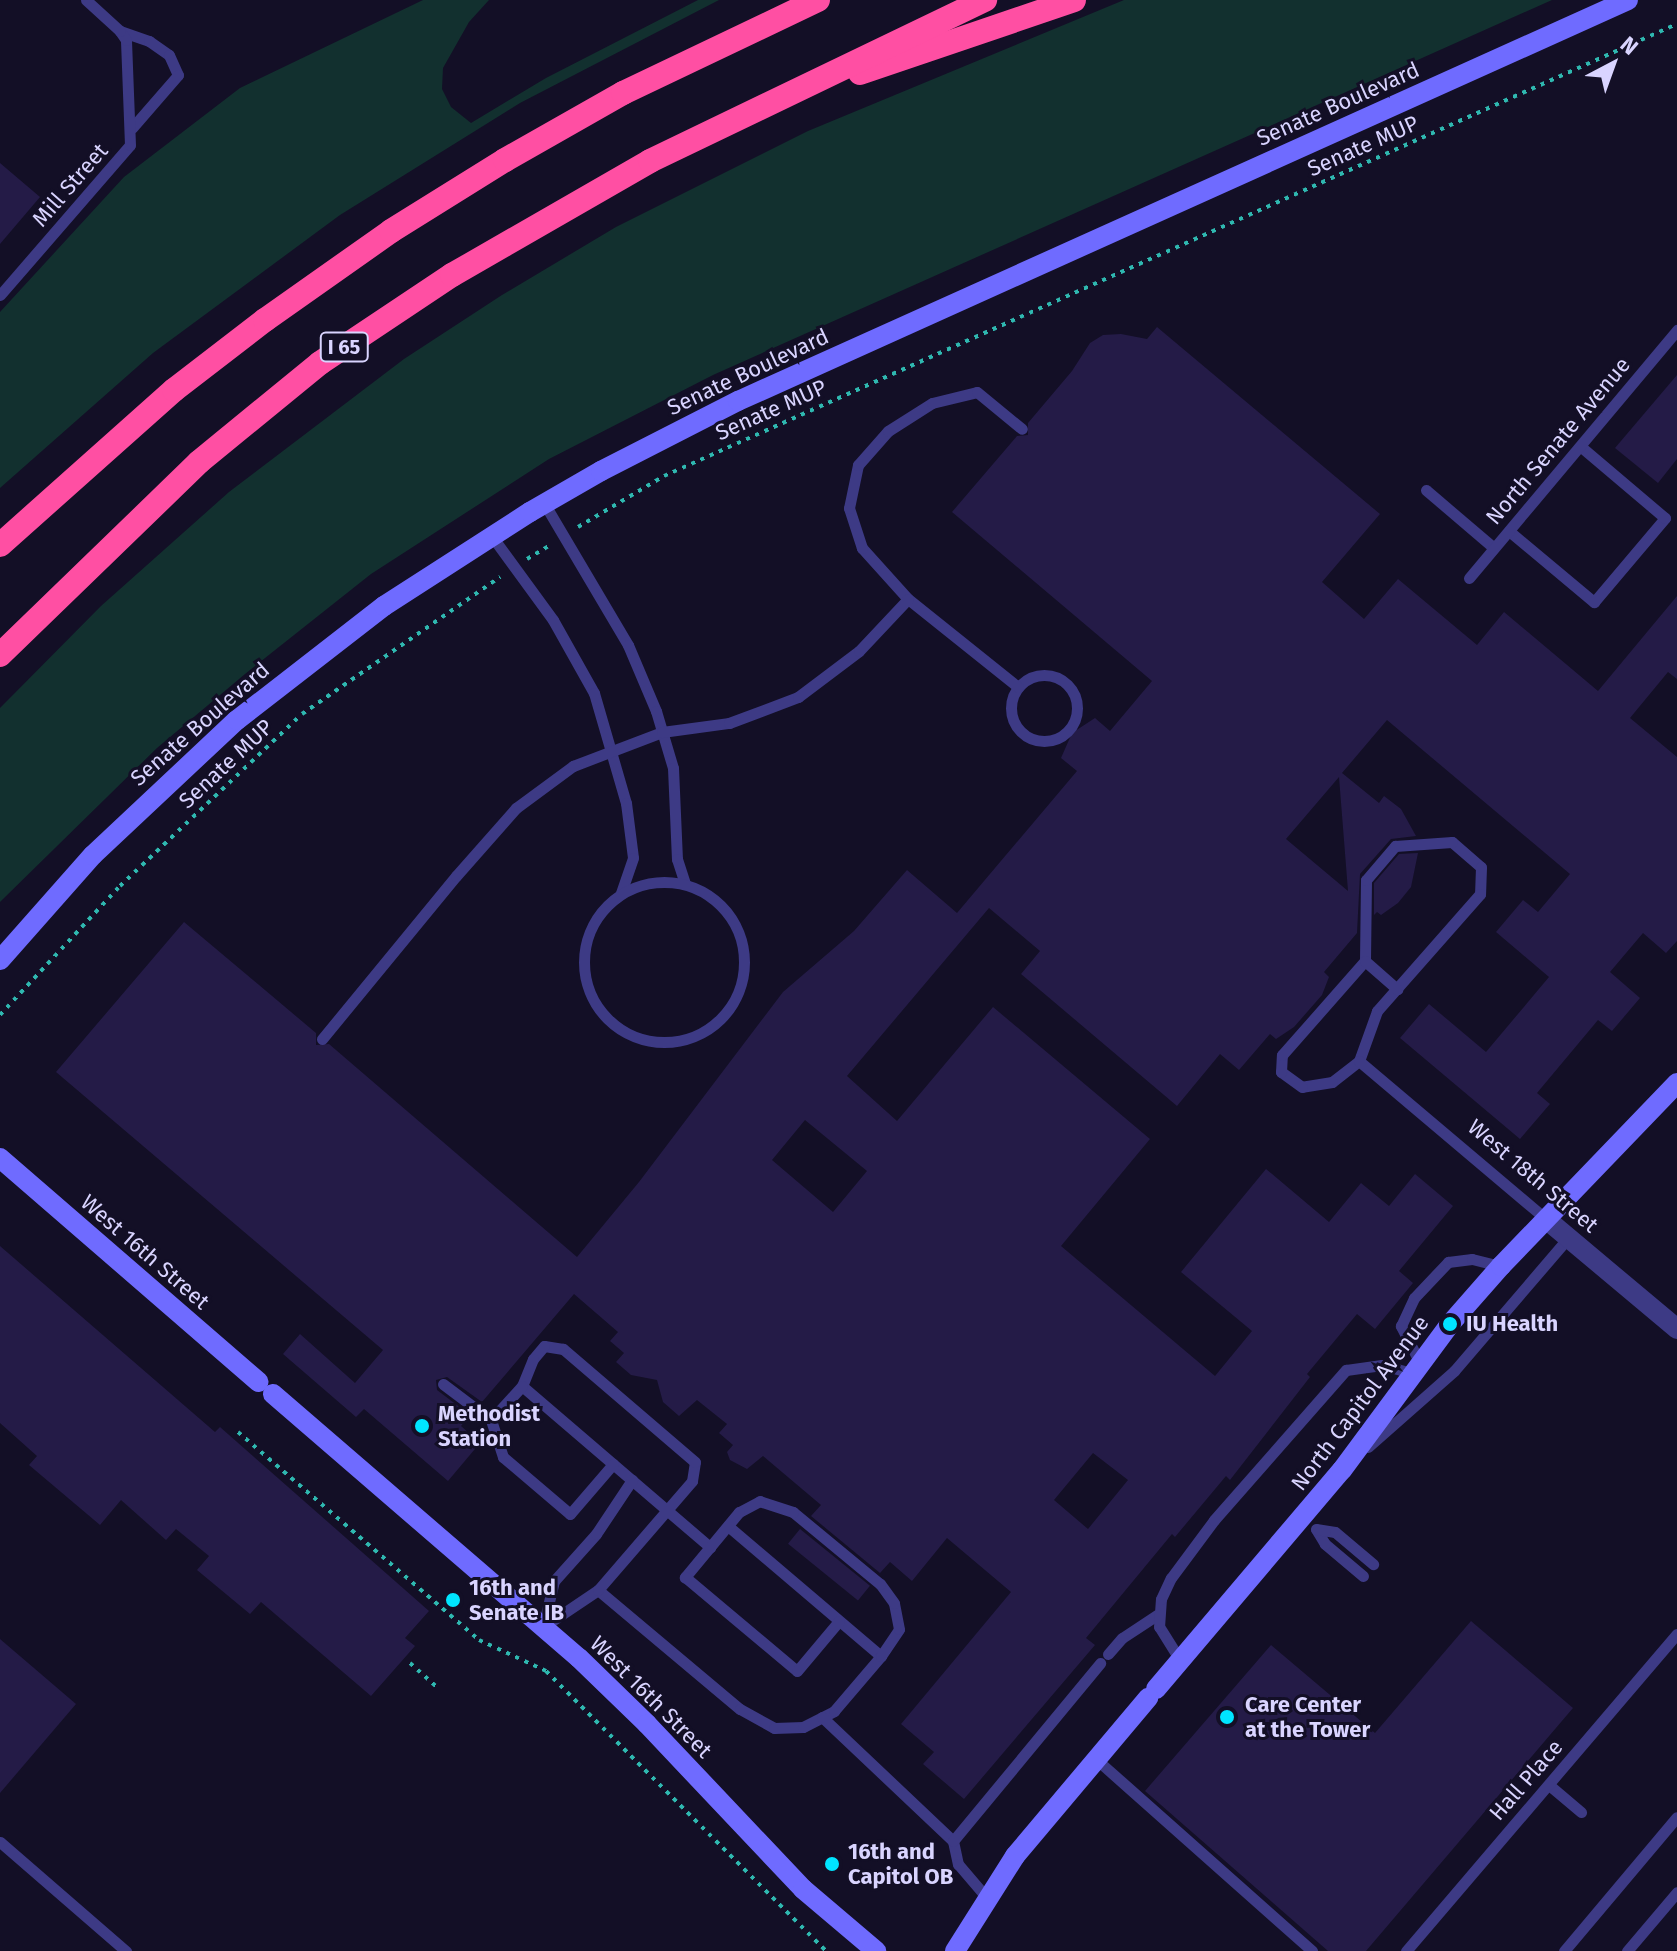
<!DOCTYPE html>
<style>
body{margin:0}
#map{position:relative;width:1677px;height:1951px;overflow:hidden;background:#130f26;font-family:"Fira Sans",sans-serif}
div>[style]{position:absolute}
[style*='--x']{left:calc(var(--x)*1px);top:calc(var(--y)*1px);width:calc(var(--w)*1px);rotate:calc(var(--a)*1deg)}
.green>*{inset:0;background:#12302f}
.building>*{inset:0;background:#241b47;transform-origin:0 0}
.path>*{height:4px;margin-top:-2px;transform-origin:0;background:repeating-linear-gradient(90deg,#2fb8b0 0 4px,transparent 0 10px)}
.lane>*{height:11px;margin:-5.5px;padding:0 5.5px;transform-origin:5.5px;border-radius:5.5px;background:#3d3a85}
.lane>.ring{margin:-5.5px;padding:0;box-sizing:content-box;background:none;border:11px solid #3d3a85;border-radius:50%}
.street>*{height:20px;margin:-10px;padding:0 10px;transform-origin:10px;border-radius:10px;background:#3d3a85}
.secondary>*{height:20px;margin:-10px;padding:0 10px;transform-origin:10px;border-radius:10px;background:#6f6bff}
.highway>*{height:24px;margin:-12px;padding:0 12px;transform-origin:12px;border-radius:12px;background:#ff4fa3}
.dots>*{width:22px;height:22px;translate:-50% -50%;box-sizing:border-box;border:4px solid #130f26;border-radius:50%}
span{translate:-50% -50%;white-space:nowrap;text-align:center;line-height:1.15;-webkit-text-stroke:6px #130f26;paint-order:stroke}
.shield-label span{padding:2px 6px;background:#130f26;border:2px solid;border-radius:6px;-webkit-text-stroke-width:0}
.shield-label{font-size:20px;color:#d9d4ff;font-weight:700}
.street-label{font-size:22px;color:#d9d4ff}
.poi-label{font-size:22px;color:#d9d4ff;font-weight:700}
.left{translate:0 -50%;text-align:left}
.north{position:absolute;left:1573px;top:24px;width:80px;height:80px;-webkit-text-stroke:6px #130f26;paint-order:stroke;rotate:41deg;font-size:22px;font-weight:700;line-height:32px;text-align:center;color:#d9d4ff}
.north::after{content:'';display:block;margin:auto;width:28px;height:36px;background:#d9d4ff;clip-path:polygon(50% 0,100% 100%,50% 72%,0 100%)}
</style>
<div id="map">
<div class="green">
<i style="clip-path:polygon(423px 0,489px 0,469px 22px,443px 68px,442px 89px,451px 107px,471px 123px,546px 78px,698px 0,719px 0,520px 103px,340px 215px,153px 353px,0 488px,0 312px,124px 177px,240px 88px)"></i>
<i style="clip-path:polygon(1124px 0,1552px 0,713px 375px,549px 459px,371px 574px,245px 674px,157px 748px,0 902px,0 708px,101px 606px,229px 492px,404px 359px,502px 295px,616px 227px,808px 131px)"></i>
</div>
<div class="building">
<i style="clip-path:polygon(0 163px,40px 197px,0 244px)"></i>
<i style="clip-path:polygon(evenodd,1157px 327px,1380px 514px,1322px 582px,1364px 619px,1398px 579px,1477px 645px,1504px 612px,1598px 691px,1677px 596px,1677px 679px,1668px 672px,1630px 718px,1677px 757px,1677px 941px,1666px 953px,1643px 933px,1610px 972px,1640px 998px,1612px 1031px,1598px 1020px,1537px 1093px,1550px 1104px,1520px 1139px,1400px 1038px,1429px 1004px,1486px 1052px,1549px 977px,1496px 932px,1523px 900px,1538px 912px,1570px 874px,1387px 720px,1342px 773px,1379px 803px,1384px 796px,1401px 809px,1416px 836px,1391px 839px,1360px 874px,1357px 933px,1324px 972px,1329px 977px,1322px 995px,1294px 1027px,1276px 1039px,1270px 1034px,1239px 1070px,1220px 1054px,1177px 1106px,1021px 974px,1040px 951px,989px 908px,847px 1076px,897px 1121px,993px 1007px,1150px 1139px,1061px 1246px,1215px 1376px,1252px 1331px,1181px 1272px,1266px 1169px,1329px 1222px,1361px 1183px,1389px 1206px,1415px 1174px,1453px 1206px,1399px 1271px,1413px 1283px,1375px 1329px,1357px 1314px,1307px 1374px,1310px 1377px,1230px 1480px,1226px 1476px,1175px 1537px,1172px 1534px,1086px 1638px,1095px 1645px,964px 1799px,923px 1764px,934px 1752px,901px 1724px,1011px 1592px,947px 1538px,912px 1581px,890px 1562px,880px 1573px,811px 1516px,821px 1505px,763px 1456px,747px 1469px,730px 1460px,727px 1452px,733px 1445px,719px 1433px,727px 1424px,697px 1400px,679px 1416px,663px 1402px,657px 1380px,631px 1375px,616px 1362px,624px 1353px,610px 1341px,618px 1332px,574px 1294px,482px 1402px,447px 1377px,436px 1380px,437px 1390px,470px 1415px,461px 1426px,480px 1443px,448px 1481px,364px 1409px,356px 1417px,283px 1354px,300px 1334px,355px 1383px,383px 1350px,56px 1072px,184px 922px,316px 1033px,316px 1045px,329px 1044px,577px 1257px,639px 1182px,783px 992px,854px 931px,907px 870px,957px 913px,1077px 771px,1061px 758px,1072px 733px,1095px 718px,1110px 731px,1152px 681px,952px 512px,1017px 436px,1028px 435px,1028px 423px,1072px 371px,1090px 343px,1103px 335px,1121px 334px,1147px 339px,1157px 327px,1339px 777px,1348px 891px,1286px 839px,1339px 777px,1157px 327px,805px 1120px,867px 1171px,833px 1212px,772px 1160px,805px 1120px,1157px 327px,1093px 1453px,1128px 1480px,1088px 1529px,1054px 1500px,1093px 1453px)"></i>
<i style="clip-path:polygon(1677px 375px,1677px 459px,1658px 483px,1615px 448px)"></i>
<i style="clip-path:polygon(1418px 853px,1411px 887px,1398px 903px,1381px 915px,1377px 912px,1374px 915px,1374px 883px,1399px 854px)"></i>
<i style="clip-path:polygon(0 1246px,215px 1432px,220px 1427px,429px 1611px,405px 1638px,415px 1646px,371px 1696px,261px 1602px,250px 1614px,197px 1570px,209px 1556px,176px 1529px,166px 1540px,121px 1500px,100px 1525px,29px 1465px,37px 1456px,0 1423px)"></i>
<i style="left:800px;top:1529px;width:90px;height:19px;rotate:39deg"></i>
<i style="clip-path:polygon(1471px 1621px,1573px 1708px,1366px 1951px,1328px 1951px,1145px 1791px,1271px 1645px,1375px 1733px)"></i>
<i style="clip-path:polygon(0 1639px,76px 1704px,0 1793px)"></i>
</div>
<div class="path">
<i style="--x:578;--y:527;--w:100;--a:-30.7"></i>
<i style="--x:664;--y:476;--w:1109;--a:-24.05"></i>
<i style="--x:527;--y:559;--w:27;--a:-31"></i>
<i style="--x:0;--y:1015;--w:176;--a:-47.1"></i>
<i style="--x:120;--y:886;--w:250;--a:-43.4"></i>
<i style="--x:302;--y:714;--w:241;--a:-34.7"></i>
<i style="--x:238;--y:1432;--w:318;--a:40.8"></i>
<i style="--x:479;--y:1640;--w:74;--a:24.8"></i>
<i style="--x:546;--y:1671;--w:396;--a:45"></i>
<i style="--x:410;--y:1663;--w:36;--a:42"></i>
</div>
<div class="lane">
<i style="--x:120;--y:31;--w:31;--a:19"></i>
<i style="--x:149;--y:41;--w:24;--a:35"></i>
<i style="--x:169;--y:55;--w:22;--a:66"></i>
<i style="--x:178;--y:75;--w:70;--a:131"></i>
<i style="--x:0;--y:295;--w:198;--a:-49.1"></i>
<i style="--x:130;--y:145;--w:105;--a:-92.2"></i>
<i style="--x:126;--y:40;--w:11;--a:-124"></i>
<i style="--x:120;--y:31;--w:46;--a:-137.6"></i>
<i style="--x:1426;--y:490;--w:89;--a:40.5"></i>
<i style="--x:544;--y:503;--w:165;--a:59.4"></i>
<i style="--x:628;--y:645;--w:72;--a:67"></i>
<i style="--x:656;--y:711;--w:59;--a:73.4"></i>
<i style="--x:673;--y:768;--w:91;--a:87.5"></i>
<i style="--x:677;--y:859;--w:26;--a:72"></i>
<i style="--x:1509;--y:531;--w:111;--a:39.9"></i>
<i style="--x:1594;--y:602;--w:110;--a:-49.8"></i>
<i style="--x:1665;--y:518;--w:111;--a:-139.7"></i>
<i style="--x:491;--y:535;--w:105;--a:53.9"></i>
<i style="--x:553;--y:620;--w:84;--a:60.7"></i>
<i style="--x:594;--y:693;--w:115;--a:73.8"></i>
<i style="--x:626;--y:803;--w:55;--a:82.7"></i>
<i style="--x:633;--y:858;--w:37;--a:109"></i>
<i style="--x:1469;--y:578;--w:324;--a:-50"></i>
<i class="ring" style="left:1011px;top:675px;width:55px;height:55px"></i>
<i style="--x:1018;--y:687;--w:141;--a:-141.3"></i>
<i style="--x:908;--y:599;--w:69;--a:-132"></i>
<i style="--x:862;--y:548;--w:42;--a:-108"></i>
<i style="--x:849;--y:508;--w:44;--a:-78.2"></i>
<i style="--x:858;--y:465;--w:45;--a:-48.6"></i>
<i style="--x:888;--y:431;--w:52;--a:-32.5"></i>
<i style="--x:932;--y:403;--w:46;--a:-13.7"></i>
<i style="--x:977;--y:392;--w:58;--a:39.4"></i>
<i style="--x:1452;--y:842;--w:38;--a:41"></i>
<i style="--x:1481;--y:867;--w:27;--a:92"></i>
<i style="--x:1480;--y:894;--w:156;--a:131.4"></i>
<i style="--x:1377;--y:1011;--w:53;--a:109.8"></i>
<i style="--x:1359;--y:1061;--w:34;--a:142"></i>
<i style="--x:1332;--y:1082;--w:30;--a:171"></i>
<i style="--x:1302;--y:1087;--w:26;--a:-144"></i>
<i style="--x:1281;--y:1072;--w:17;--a:-87"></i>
<i style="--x:1282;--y:1055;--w:125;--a:-48.6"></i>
<i style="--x:1365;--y:961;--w:81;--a:-89.3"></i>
<i style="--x:1366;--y:880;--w:45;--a:-49.5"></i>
<i style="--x:1395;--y:846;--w:57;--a:-4"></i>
<i class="ring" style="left:584px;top:882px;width:149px;height:149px"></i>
<i style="--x:1365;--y:961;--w:43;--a:41.2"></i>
<i style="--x:322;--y:1039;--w:211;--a:-50.6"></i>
<i style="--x:456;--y:876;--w:91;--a:-48.6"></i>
<i style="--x:516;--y:808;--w:71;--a:-36.4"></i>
<i style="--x:573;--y:766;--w:95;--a:-20.9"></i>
<i style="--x:662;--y:732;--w:68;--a:-7.7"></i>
<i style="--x:729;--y:723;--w:74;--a:-20.6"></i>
<i style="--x:798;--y:697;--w:76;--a:-37"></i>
<i style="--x:859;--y:651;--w:71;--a:-46.7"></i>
<i style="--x:1359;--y:1061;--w:245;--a:40.2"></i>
<i style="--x:1420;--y:1363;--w:42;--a:-117.2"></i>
<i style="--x:1401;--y:1326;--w:31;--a:-65"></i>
<i style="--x:1414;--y:1298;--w:50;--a:-46.6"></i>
<i style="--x:1448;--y:1262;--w:24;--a:-7"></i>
<i style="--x:1472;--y:1259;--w:30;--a:14"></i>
<i style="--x:443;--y:1384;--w:60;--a:36.9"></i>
<i style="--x:522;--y:1386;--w:248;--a:40.6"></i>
<i style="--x:1368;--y:1447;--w:115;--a:-41.5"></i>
<i style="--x:1454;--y:1371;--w:177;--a:-49.4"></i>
<i style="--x:728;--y:1526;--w:201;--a:40.4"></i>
<i style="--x:1363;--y:1576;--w:50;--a:-139.9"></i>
<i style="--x:1325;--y:1544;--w:17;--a:-121"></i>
<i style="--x:1316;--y:1529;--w:19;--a:9"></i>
<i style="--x:1335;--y:1532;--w:50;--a:40.1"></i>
<i style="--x:598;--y:1590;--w:185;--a:40"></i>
<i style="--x:740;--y:1709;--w:39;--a:29"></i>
<i style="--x:774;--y:1728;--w:29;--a:-2"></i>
<i style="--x:803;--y:1727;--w:35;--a:-27"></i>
<i style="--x:834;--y:1711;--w:72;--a:-49.5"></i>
<i style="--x:881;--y:1656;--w:32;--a:-56"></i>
<i style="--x:899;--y:1629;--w:26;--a:-101"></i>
<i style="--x:894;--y:1603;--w:24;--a:-126"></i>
<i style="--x:880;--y:1584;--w:113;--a:-140.4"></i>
<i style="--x:793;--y:1512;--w:35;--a:-162"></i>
<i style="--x:760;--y:1501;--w:24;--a:152"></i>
<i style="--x:739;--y:1512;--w:85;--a:129.7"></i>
<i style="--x:685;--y:1577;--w:146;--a:40"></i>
<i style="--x:797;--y:1671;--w:65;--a:-50"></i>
<i style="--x:543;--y:1627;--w:66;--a:-33.9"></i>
<i style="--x:598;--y:1590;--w:144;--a:-49.2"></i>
<i style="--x:692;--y:1481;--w:19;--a:-81"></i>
<i style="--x:695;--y:1462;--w:174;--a:-139.4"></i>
<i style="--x:563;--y:1349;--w:19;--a:-171"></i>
<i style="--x:544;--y:1346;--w:17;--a:130"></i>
<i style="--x:533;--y:1359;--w:29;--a:112"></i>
<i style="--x:522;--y:1386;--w:46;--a:132.4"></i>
<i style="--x:491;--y:1420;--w:39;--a:72"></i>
<i style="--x:503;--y:1457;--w:88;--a:40.4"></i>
<i style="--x:570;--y:1514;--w:66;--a:-49.3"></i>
<i style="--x:543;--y:1627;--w:47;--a:-76.6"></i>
<i style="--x:554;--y:1581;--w:63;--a:-48.2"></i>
<i style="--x:596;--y:1534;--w:65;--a:-56.3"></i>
<i style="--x:1108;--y:1654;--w:21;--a:-49"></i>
<i style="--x:1122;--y:1638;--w:42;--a:-33.3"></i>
<i style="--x:1180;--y:1660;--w:39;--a:-122"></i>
<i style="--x:1159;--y:1627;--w:28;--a:-86"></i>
<i style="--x:1161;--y:1599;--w:23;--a:-65"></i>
<i style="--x:1171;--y:1578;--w:72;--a:-53.4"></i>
<i style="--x:1214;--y:1520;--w:200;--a:-48.7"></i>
<i style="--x:1346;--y:1370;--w:36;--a:-8"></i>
<i style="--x:1382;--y:1365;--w:30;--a:15"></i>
<i style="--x:822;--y:1717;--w:180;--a:43.4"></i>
<i style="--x:953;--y:1841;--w:24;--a:78"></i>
<i style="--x:958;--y:1864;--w:45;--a:49.5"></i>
<i style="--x:1096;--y:1759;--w:289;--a:41.6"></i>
<i style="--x:1549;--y:1785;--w:42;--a:40.2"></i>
<i style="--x:953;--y:1841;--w:231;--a:-50.4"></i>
<i style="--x:0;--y:1842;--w:167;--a:40.9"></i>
<i style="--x:1406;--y:1951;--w:417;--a:-49.5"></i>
<i style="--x:1564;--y:1951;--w:175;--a:-49.9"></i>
<i style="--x:1627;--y:1951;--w:77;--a:-49.7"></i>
</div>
<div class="street">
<i style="--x:1546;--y:1219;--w:171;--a:40"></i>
</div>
<div class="secondary">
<i style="--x:0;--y:960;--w:140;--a:-48.5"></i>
<i style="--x:93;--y:855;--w:197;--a:-43.2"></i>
<i style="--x:237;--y:720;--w:186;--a:-37.8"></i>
<i style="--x:384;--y:606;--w:174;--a:-32.8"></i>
<i style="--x:530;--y:512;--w:82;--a:-30"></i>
<i style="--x:601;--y:471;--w:154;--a:-27.1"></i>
<i style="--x:738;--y:401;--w:976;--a:-24.25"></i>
<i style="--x:0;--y:1158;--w:342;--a:40.9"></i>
<i style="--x:273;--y:1394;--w:404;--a:40.8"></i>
<i style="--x:579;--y:1658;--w:95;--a:44.1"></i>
<i style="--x:647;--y:1724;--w:227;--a:46.6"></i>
<i style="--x:803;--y:1889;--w:96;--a:40.3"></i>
<i style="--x:1156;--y:1689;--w:287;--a:-49.7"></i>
<i style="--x:1342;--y:1470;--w:182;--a:-53.5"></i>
<i style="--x:1450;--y:1324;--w:77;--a:-48.7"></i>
<i style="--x:1501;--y:1266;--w:254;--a:-46.1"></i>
<i style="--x:955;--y:1951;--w:112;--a:-57.7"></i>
<i style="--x:1015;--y:1856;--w:207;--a:-49.9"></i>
</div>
<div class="highway">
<i style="--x:860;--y:73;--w:226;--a:-18.8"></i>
<i style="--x:0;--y:545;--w:233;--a:-41.7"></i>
<i style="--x:174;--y:390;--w:115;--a:-37.6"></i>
<i style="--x:265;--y:320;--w:154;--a:-35.2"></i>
<i style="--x:391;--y:231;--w:134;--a:-31.9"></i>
<i style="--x:505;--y:160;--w:136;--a:-29.6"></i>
<i style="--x:623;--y:93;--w:216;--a:-25.5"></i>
<i style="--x:0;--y:655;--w:277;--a:-44.1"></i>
<i style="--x:199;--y:462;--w:156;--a:-39.3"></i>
<i style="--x:320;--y:363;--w:159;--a:-33.7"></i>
<i style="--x:452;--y:275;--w:228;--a:-29.9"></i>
<i style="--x:650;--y:161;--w:372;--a:-25.7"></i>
</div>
<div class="dots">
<i style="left:1450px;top:1324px;background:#00e5ff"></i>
<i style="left:422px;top:1426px;background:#00e5ff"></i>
<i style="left:453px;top:1600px;background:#00e5ff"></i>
<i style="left:1227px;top:1717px;background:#00e5ff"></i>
<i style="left:832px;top:1864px;background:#00e5ff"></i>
</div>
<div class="shield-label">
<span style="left:344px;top:347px">I 65</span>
</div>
<div class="street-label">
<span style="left:1338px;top:104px;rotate:-24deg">Senate Boulevard</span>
<span style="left:1363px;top:146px;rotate:-24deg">Senate MUP</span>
<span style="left:70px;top:185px;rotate:-49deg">Mill Street</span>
<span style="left:748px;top:372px;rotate:-25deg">Senate Boulevard</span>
<span style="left:771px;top:410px;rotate:-24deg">Senate MUP</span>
<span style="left:1558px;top:441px;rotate:-50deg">North Senate Avenue</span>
<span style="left:200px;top:724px;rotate:-41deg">Senate Boulevard</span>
<span style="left:226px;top:764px;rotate:-43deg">Senate MUP</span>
<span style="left:1533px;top:1176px;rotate:40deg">West 18th Street</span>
<span style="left:145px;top:1252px;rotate:41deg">West 16th Street</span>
<span style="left:1360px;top:1403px;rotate:-53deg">North Capitol Avenue</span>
<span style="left:651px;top:1697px;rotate:45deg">West 16th Street</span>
<span style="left:1526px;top:1780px;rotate:-49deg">Hall Place</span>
</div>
<div class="poi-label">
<span class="left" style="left:1466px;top:1324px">IU Health</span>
<span class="left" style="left:438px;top:1426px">Methodist<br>Station</span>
<span class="left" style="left:469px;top:1600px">16th and<br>Senate IB</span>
<span class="left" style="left:1245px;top:1717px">Care Center<br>at the Tower</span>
<span class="left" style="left:848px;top:1864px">16th and<br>Capitol OB</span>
</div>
<div class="north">N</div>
</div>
